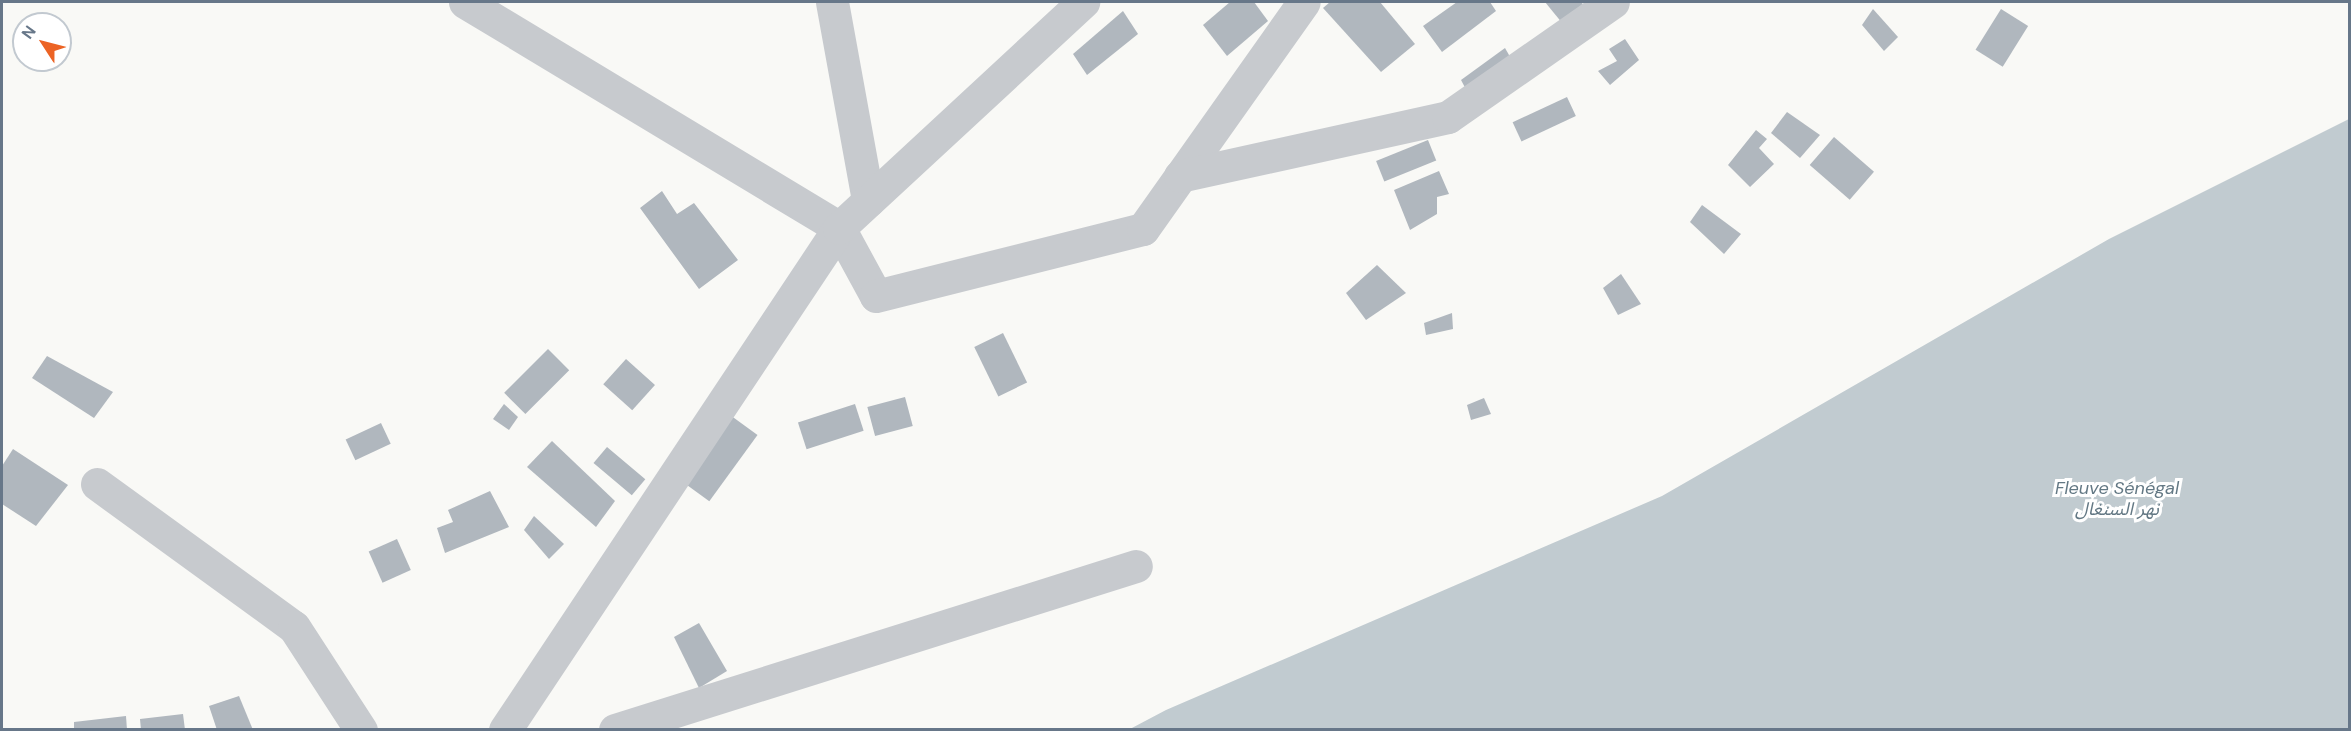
<!DOCTYPE html>
<meta charset="utf-8">
<style>
body{margin:0}
#map{position:relative;width:2351px;height:731px;overflow:hidden;background:#f9f9f6;font-family:"DM Sans","Noto Sans Arabic",sans-serif}
div>[style]{position:absolute}
[style*='--x']{left:calc(var(--x)*1px);top:calc(var(--y)*1px);width:calc(var(--w)*1px);rotate:calc(var(--a)*1deg)}
.water>*{inset:0;background:#c1cbd0}
.building>*{inset:0;background:#b0b7be;transform-origin:0 0}
.street>*{height:33px;margin:-16.5px;padding:0 16.5px;transform-origin:16.5px;border-radius:16.5px;background:#c7cace}
span{translate:-50% -50%;white-space:nowrap;text-align:center;line-height:1.15;-webkit-text-stroke:6px #fff;paint-order:stroke}
.water-label{font-size:18px;color:#637884;font-style:italic}
.frame{position:absolute;inset:0;border:3px solid #677789;pointer-events:none}
.north{position:absolute;left:12px;top:12px;width:60px;height:60px;box-sizing:border-box;background:#fff;border:2px solid #c2c9d0;border-radius:50%;rotate:306deg;font-size:16px;font-weight:700;line-height:24px;text-align:center;color:#677789}
.north::after{content:'';display:block;margin:auto;width:21px;height:27px;background:#ec6324;clip-path:polygon(50% 0,100% 100%,50% 72%,0 100%)}
</style>
<div id="map">
<div class="water">
<i style="clip-path:polygon(2349px 119px,2349px 729px,1130px 729px,1166px 710px,1662px 496px,2109px 239px)"></i>
</div>
<div class="building">
<i style="clip-path:polygon(1230px 2px,1254px 2px,1268px 21px,1227px 56px,1203px 25px)"></i>
<i style="clip-path:polygon(1330px 2px,1380px 2px,1415px 44px,1381px 72px,1323px 8px)"></i>
<i style="clip-path:polygon(1457px 2px,1490px 2px,1496px 11px,1442px 52px,1423px 26px)"></i>
<i style="clip-path:polygon(1545px 2px,1581px 2px,1586px 8px,1567px 29px)"></i>
<i style="clip-path:polygon(1873px 9px,1898px 37px,1884px 51px,1862px 25px)"></i>
<i style="left:2001px;top:9px;width:32px;height:48px;rotate:32deg"></i>
<i style="clip-path:polygon(1123px 11px,1138px 34px,1087px 75px,1073px 54px)"></i>
<i style="clip-path:polygon(1625px 39px,1639px 60px,1610px 85px,1598px 71px,1617px 61px,1609px 49px)"></i>
<i style="clip-path:polygon(1505px 48px,1521px 76px,1475px 106px,1461px 80px)"></i>
<i style="left:1567px;top:97px;width:21px;height:60px;rotate:65deg"></i>
<i style="clip-path:polygon(1787px 112px,1820px 135px,1800px 158px,1771px 133px)"></i>
<i style="clip-path:polygon(1756px 130px,1767px 139px,1759px 148px,1774px 164px,1750px 187px,1728px 165px)"></i>
<i style="left:1834px;top:137px;width:53px;height:37px;rotate:41deg"></i>
<i style="left:1428px;top:140px;width:22px;height:56px;rotate:68deg"></i>
<i style="clip-path:polygon(1439px 171px,1449px 194px,1437px 197px,1437px 214px,1410px 230px,1394px 190px)"></i>
<i style="clip-path:polygon(662px 191px,677px 214px,694px 203px,738px 260px,699px 289px,640px 208px)"></i>
<i style="clip-path:polygon(1702px 205px,1741px 234px,1724px 254px,1690px 222px)"></i>
<i style="clip-path:polygon(1377px 265px,1406px 293px,1366px 320px,1346px 293px)"></i>
<i style="clip-path:polygon(1621px 274px,1641px 304px,1618px 315px,1603px 288px)"></i>
<i style="clip-path:polygon(1452px 313px,1453px 329px,1426px 335px,1424px 323px)"></i>
<i style="left:1003px;top:333px;width:55px;height:32px;rotate:64deg"></i>
<i style="left:548px;top:349px;width:30px;height:62px;rotate:45deg"></i>
<i style="clip-path:polygon(47px 356px,113px 392px,94px 418px,32px 378px)"></i>
<i style="left:626px;top:359px;width:39px;height:34px;rotate:42deg"></i>
<i style="left:905px;top:397px;width:30px;height:39px;rotate:75deg"></i>
<i style="clip-path:polygon(1484px 398px,1491px 414px,1471px 420px,1467px 405px)"></i>
<i style="clip-path:polygon(504px 404px,518px 417px,509px 430px,493px 419px)"></i>
<i style="left:855px;top:404px;width:28px;height:60px;rotate:72deg"></i>
<i style="left:730px;top:415px;width:34px;height:82px;rotate:36deg"></i>
<i style="left:381px;top:423px;width:23px;height:39px;rotate:65deg"></i>
<i style="clip-path:polygon(552px 441px,615px 501px,596px 527px,527px 467px)"></i>
<i style="left:607px;top:447px;width:50px;height:21px;rotate:40deg"></i>
<i style="clip-path:polygon(13px 449px,68px 485px,36px 526px,2px 504px,2px 466px)"></i>
<i style="clip-path:polygon(490px 491px,509px 527px,445px 553px,437px 528px,453px 522px,448px 510px)"></i>
<i style="clip-path:polygon(534px 516px,564px 544px,549px 559px,524px 530px)"></i>
<i style="left:397px;top:539px;width:34px;height:31px;rotate:66deg"></i>
<i style="clip-path:polygon(699px 623px,727px 671px,699px 688px,674px 637px)"></i>
<i style="clip-path:polygon(239px 696px,253px 730px,217px 730px,209px 706px)"></i>
<i style="clip-path:polygon(183px 714px,185px 730px,141px 730px,140px 719px)"></i>
<i style="clip-path:polygon(126px 716px,127px 730px,74px 730px,74px 722px)"></i>
</div>
<div class="street">
<i style="--x:465;--y:2;--w:437;--a:31.1"></i>
<i style="--x:839;--y:228;--w:77;--a:61.4"></i>
<i style="--x:876;--y:296;--w:275;--a:-14.1"></i>
<i style="--x:1143;--y:229;--w:278;--a:-54.7"></i>
<i style="--x:832;--y:2;--w:202;--a:79.7"></i>
<i style="--x:1180;--y:176;--w:274;--a:-12.4"></i>
<i style="--x:1448;--y:117;--w:201;--a:-34.9"></i>
<i style="--x:97;--y:484;--w:243;--a:36"></i>
<i style="--x:294;--y:627;--w:123;--a:57"></i>
<i style="--x:505;--y:730;--w:603;--a:-56.36"></i>
<i style="--x:839;--y:228;--w:333;--a:-42.8"></i>
<i style="--x:615;--y:730;--w:546;--a:-17.47"></i>
</div>
<div class="water-label">
<span style="left:2117px;top:499px">Fleuve Sénégal<br>نهر السنغال</span>
</div>
<div class="frame"></div>
<div class="north">N</div>
</div>
